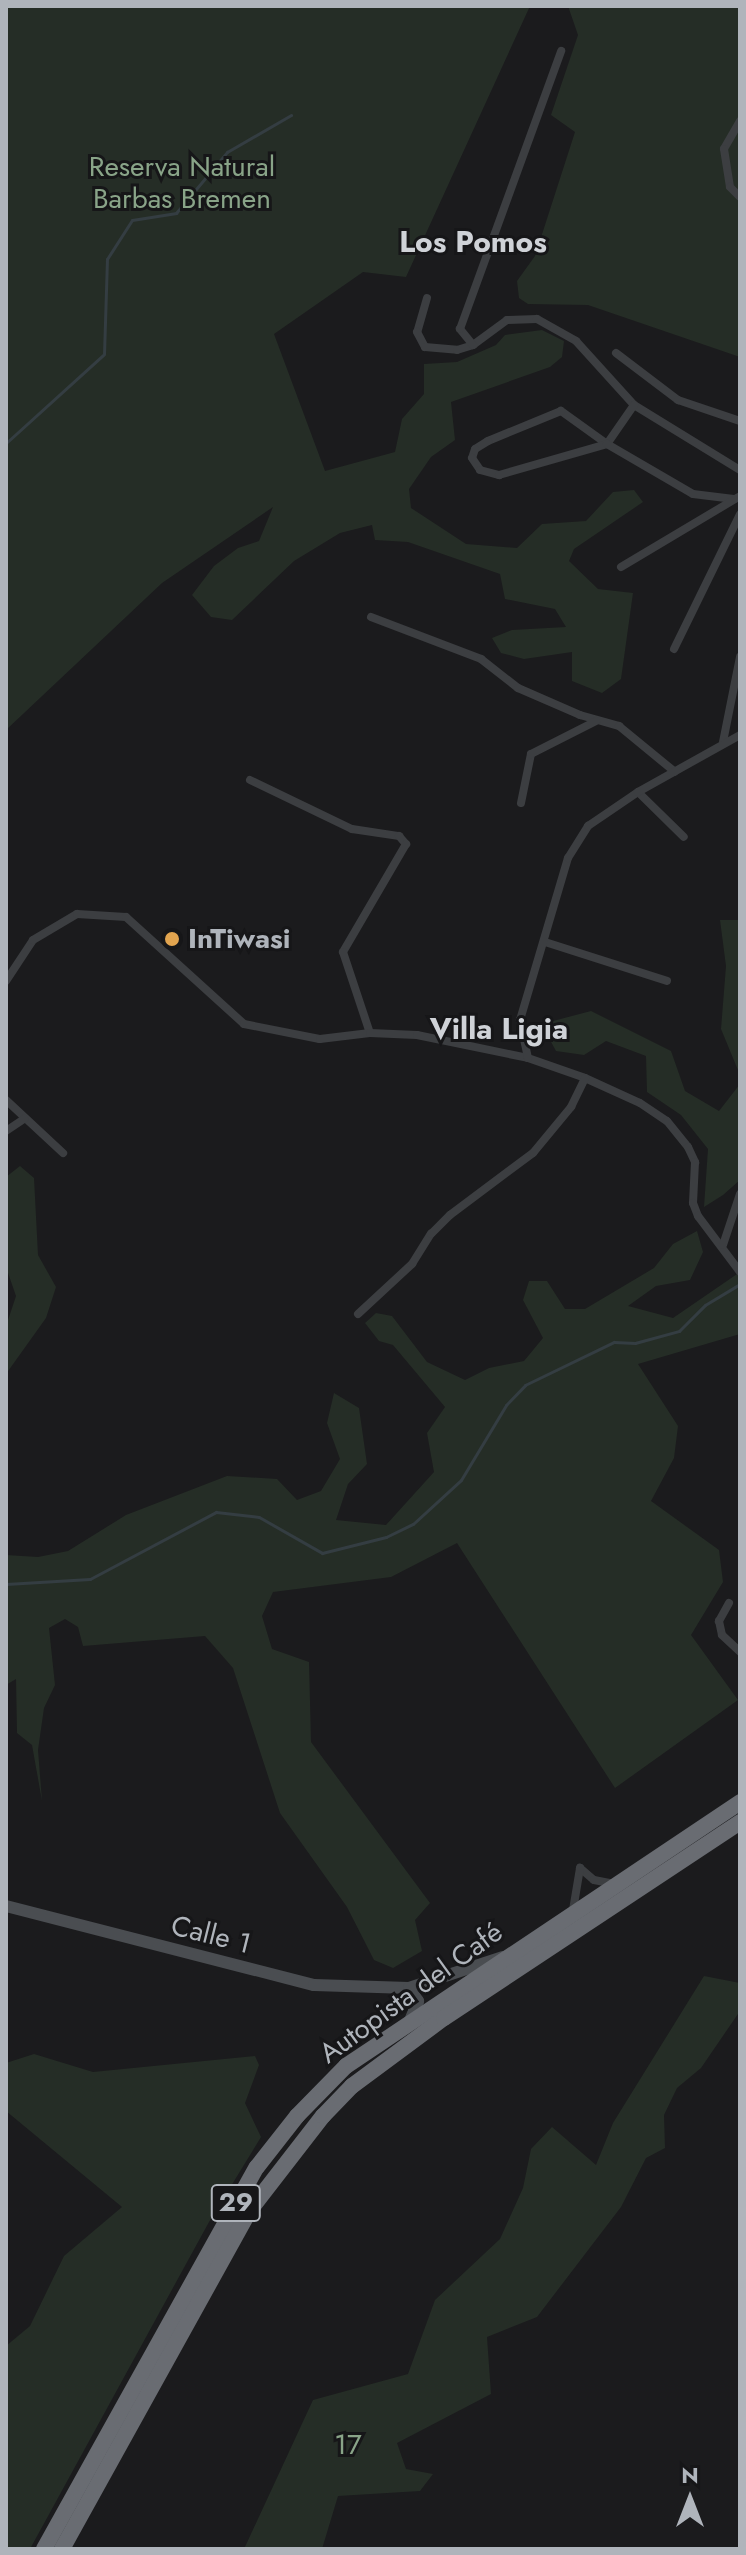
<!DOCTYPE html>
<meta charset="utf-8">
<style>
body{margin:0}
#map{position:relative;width:746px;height:2555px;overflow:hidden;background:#1b1b1d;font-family:Jost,sans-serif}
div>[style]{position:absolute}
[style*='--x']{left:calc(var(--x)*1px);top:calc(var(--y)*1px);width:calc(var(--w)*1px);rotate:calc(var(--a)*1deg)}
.green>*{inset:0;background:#252d26}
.stream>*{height:3px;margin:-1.5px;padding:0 1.5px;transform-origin:1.5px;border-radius:1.5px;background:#343d42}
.street>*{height:8px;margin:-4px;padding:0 4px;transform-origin:4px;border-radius:4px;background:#3c3e41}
.secondary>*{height:12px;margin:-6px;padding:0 6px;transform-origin:6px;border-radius:6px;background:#4a4d51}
.highway>*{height:16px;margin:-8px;padding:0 8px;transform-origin:8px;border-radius:8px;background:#696c72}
.dots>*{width:22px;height:22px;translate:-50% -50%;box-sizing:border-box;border:4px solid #161618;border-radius:50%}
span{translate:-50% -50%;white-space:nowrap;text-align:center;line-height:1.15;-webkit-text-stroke:6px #161618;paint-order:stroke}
.shield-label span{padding:2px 6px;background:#161618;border:2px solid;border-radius:6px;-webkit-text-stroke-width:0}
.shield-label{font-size:26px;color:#afb4bb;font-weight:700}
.park-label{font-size:28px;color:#89a488}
.poi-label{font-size:28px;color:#afb4bb;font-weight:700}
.left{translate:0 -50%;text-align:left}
.street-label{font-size:28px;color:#afb4bb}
.neighbourhood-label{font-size:30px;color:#cfd2d7;font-weight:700}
.frame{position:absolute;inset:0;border:8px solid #afb4bb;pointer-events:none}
.north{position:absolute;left:650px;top:2459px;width:80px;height:80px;-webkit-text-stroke:6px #161618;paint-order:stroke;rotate:0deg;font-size:22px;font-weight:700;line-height:32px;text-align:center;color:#afb4bb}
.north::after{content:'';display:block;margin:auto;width:28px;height:36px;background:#afb4bb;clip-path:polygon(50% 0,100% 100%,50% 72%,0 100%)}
</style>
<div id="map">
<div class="green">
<i style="clip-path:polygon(6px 6px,530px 6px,406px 277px,363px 272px,274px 334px,325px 471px,395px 452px,402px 419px,424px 394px,424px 364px,457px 362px,496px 345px,505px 335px,542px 330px,564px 341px,562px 357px,550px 367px,451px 402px,455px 440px,431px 457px,409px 489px,411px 508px,466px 544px,517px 548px,542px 524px,586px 521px,613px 492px,634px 490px,643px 502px,574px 549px,569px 561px,598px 589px,633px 593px,621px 679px,602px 693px,572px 681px,572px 652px,524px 659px,501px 653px,492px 638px,512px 630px,566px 627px,555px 609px,505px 599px,500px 574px,408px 542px,375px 540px,372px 525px,340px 533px,294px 561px,232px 620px,211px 617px,192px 595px,214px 566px,238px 548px,259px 541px,273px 507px,162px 583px,6px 730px)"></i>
<i style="clip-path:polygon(568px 6px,740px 6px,740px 357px,588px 305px,528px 304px,519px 298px,517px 281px,535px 256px,575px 132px,551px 115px,578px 35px)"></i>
<i style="clip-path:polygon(720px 920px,740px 920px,740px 1075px,721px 1029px,726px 966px)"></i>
<i style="clip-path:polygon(591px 1011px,671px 1051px,685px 1091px,719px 1111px,740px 1084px,740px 1180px,723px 1195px,704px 1207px,708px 1149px,681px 1115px,647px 1092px,646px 1056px,606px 1041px,584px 1055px,556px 1051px,545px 1031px,553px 1021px)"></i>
<i style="clip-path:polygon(20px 1166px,34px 1178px,38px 1255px,56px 1287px,46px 1318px,6px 1374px,6px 1326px,16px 1296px,7px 1270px,6px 1177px)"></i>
<i style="clip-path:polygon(697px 1231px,703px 1252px,690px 1280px,656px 1286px,628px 1306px,673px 1318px,740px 1272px,740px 1334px,638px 1364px,678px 1426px,674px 1458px,651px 1501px,719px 1550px,723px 1582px,691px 1635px,738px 1700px,615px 1788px,457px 1543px,391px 1577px,273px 1592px,262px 1616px,272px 1649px,309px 1662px,311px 1742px,430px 1903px,415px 1920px,422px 1951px,393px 1968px,374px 1960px,347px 1907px,280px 1813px,233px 1668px,205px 1636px,83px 1646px,78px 1627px,65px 1619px,49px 1628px,55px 1685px,44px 1708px,38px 1750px,42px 1801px,32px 1745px,17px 1733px,16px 1679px,6px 1685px,6px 1555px,38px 1557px,68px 1551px,126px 1515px,227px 1476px,277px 1479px,297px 1500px,321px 1491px,340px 1459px,327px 1423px,334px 1393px,359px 1408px,367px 1464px,348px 1484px,336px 1520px,386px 1525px,434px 1472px,427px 1433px,445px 1407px,393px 1345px,379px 1341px,365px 1323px,376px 1313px,392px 1316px,427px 1362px,465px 1380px,489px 1368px,524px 1361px,543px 1338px,523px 1300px,529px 1281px,547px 1281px,565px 1309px,585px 1309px,654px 1268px,673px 1244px)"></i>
<i style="clip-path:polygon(704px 1976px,740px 1983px,740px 2011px,701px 2068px,677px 2088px,664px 2115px,665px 2148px,646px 2158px,621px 2207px,537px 2317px,487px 2337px,491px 2394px,397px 2443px,406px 2469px,433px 2474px,420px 2491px,338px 2496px,322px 2549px,244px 2549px,313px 2400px,408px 2374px,435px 2300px,500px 2239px,523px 2188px,531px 2149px,552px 2127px,596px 2165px,613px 2123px)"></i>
<i style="clip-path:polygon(34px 2054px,93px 2072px,255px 2056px,259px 2065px,245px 2103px,261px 2137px,209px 2222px,30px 2549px,6px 2549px,6px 2346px,30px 2326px,64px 2256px,122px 2207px,6px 2111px,6px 2063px)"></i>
</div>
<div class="stream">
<i style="--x:6;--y:443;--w:132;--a:-42.2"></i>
<i style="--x:104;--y:354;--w:95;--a:-88.2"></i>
<i style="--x:107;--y:259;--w:46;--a:-57.3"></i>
<i style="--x:132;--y:220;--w:45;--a:-9"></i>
<i style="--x:176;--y:213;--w:80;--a:-50.1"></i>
<i style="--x:227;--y:152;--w:74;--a:-30"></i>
<i style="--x:6;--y:1584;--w:84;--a:-3.4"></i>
<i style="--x:90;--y:1579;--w:143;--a:-28"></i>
<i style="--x:216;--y:1512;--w:43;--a:6.6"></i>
<i style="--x:259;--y:1517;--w:73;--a:29.7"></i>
<i style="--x:322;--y:1553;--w:66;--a:-14"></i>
<i style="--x:386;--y:1537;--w:30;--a:-26"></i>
<i style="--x:413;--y:1524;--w:65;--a:-42.5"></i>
<i style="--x:461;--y:1480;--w:87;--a:-59"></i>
<i style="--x:506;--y:1405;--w:28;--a:-46"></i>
<i style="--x:525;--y:1385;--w:99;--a:-25.8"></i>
<i style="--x:614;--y:1342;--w:21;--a:3"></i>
<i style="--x:635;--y:1343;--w:46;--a:-15.3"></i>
<i style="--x:679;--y:1331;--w:37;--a:-45"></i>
<i style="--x:705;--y:1305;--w:41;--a:-31"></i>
</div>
<div class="street">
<i style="--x:740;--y:121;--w:32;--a:120"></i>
<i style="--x:724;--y:149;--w:38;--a:81"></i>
<i style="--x:730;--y:187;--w:14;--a:45"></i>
<i style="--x:427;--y:298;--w:35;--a:106"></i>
<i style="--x:417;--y:332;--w:17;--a:62"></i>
<i style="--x:425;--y:347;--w:32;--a:5"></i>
<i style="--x:457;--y:350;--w:17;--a:-17"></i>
<i style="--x:473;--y:345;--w:42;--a:-36.3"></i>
<i style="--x:507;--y:320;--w:30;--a:-2"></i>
<i style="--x:537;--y:319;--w:45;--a:29.4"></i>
<i style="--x:576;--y:341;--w:86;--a:47.8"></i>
<i style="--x:634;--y:405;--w:124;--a:31.5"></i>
<i style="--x:473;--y:345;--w:21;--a:-129"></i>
<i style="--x:460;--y:329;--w:296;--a:-70"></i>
<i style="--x:616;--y:353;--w:78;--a:37.2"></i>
<i style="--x:678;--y:400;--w:65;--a:18.7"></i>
<i style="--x:634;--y:405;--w:47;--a:124.7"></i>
<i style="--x:607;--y:444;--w:57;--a:-144.3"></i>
<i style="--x:561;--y:411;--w:79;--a:157.7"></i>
<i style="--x:488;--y:441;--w:15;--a:148"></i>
<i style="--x:475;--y:449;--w:9;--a:108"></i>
<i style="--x:472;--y:458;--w:14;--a:56"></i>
<i style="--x:480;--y:470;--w:20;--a:15"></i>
<i style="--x:499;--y:475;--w:112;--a:-16"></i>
<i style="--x:607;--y:444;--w:99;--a:30.2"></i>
<i style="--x:693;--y:494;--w:41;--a:7"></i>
<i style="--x:621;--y:567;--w:139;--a:-30.8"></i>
<i style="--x:371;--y:617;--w:118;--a:20.9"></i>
<i style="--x:481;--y:659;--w:47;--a:38.1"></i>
<i style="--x:518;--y:688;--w:68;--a:23.5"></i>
<i style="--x:580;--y:715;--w:41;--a:15.8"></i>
<i style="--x:619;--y:726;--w:72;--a:39.4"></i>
<i style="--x:674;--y:649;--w:150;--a:-63.9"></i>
<i style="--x:723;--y:742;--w:87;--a:-78.7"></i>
<i style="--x:250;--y:780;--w:113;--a:25.7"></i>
<i style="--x:352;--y:829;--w:48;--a:8.5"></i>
<i style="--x:399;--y:836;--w:11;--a:49"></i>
<i style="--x:406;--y:844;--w:125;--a:120.3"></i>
<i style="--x:343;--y:952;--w:85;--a:71.6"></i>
<i style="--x:638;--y:792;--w:64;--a:44.4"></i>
<i style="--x:521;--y:803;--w:50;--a:-78.5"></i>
<i style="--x:531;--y:754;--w:73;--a:-26.9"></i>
<i style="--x:545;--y:942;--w:128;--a:17.7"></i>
<i style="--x:6;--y:981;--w:49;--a:-56.6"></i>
<i style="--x:33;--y:940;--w:51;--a:-30.6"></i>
<i style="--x:77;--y:914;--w:49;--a:3.5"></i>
<i style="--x:126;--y:917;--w:159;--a:42.2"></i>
<i style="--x:244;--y:1024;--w:77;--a:11.2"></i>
<i style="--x:320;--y:1039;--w:50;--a:-6.8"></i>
<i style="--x:370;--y:1033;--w:47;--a:2.4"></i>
<i style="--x:417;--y:1035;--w:113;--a:11.7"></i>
<i style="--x:528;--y:1058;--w:60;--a:19.3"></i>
<i style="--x:585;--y:1078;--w:60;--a:24.4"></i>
<i style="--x:640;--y:1103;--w:32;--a:34"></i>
<i style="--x:667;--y:1121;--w:33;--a:51"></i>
<i style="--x:688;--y:1147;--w:17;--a:65"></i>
<i style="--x:695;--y:1162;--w:41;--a:92.8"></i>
<i style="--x:693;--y:1203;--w:14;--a:69"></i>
<i style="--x:698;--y:1216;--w:70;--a:53.1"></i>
<i style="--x:528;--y:1058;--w:39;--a:-102"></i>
<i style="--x:520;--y:1020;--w:169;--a:-73.5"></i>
<i style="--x:568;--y:858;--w:38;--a:-58"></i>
<i style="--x:588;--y:826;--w:60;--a:-34.2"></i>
<i style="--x:638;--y:792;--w:117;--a:-29.2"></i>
<i style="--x:6;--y:1100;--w:78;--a:42.9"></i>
<i style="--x:6;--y:1131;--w:22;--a:-34"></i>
<i style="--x:723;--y:1245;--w:54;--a:-71.6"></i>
<i style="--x:358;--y:1314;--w:74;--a:-42.8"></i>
<i style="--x:412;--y:1264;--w:36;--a:-58"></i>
<i style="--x:431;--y:1234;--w:27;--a:-45"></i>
<i style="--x:450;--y:1215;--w:104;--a:-36.8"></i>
<i style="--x:533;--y:1153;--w:60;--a:-50.4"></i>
<i style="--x:571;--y:1107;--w:32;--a:-64"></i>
<i style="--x:729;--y:1603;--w:21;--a:119"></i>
<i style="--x:719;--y:1621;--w:14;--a:78"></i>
<i style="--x:722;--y:1635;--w:25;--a:43"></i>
<i style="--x:580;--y:1868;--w:18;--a:41"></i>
<i style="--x:594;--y:1880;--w:21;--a:11"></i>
<i style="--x:573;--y:1910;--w:43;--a:-80.5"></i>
</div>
<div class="secondary">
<i style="--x:6;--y:1906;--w:318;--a:14.4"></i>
<i style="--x:314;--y:1985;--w:95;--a:1.8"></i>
<i style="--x:409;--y:1988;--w:99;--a:-18.3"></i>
<i style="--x:409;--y:1988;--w:16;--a:55"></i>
<i style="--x:418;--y:2001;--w:24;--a:112"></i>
</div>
<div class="highway">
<i style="--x:44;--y:2549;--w:437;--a:-60.9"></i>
<i style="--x:257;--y:2167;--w:65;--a:-51.9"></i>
<i style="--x:297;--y:2116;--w:70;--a:-45.6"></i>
<i style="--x:346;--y:2066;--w:474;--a:-33.8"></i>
<i style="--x:62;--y:2549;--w:388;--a:-61"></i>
<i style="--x:250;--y:2210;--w:119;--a:-52.2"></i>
<i style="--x:323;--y:2116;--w:42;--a:-46"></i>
<i style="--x:352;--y:2086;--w:114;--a:-36.5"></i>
<i style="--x:444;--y:2018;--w:355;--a:-33.5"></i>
</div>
<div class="dots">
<i style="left:172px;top:939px;background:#e1a44f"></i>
</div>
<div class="shield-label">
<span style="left:236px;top:2203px">29</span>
</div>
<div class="park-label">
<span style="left:182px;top:183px">Reserva Natural<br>Barbas Bremen</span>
<span style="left:348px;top:2445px">17</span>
</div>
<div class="poi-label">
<span class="left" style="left:188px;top:939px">InTiwasi</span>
</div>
<div class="street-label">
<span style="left:211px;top:1935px;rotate:14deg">Calle 1</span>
<span style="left:411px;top:1993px;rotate:-36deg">Autopista del Café</span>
</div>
<div class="neighbourhood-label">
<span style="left:473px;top:242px">Los Pomos</span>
<span style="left:499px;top:1029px">Villa Ligia</span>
</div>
<div class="frame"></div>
<div class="north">N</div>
</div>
